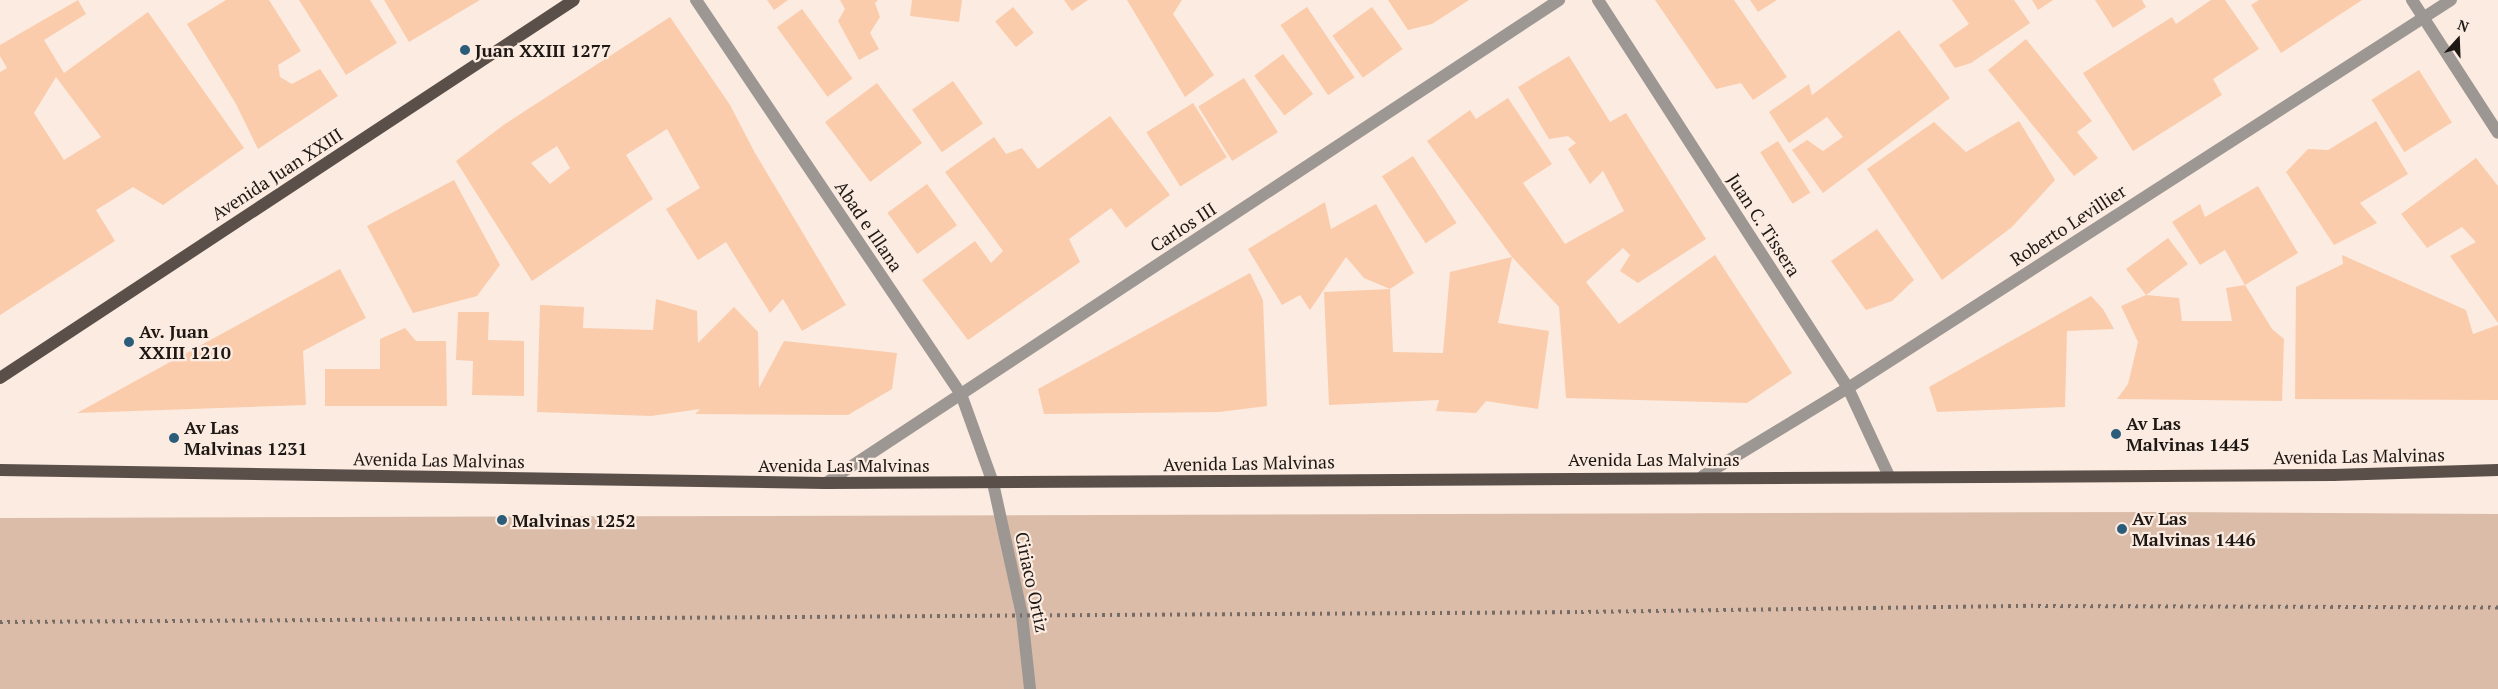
<!DOCTYPE html>
<style>
body{margin:0}
#map{position:relative;width:2498px;height:689px;overflow:hidden;background:#fbebe1;font-family:"PT Serif",serif}
div>[style]{position:absolute}
[style*='--x']{left:calc(var(--x)*1px);top:calc(var(--y)*1px);width:calc(var(--w)*1px);rotate:calc(var(--a)*1deg)}
.green>*{inset:0;background:#dabca8}
.building>*{inset:0;background:#fbccab;transform-origin:0 0}
.minor>*{height:12px;margin:-6px;padding:0 6px;transform-origin:6px;border-radius:6px;background:#9d9793}
.major>*{height:12px;margin:-6px;padding:0 6px;transform-origin:6px;border-radius:6px;background:#5b5049}
.rail>*{height:4px;margin-top:-2px;transform-origin:0;background:repeating-linear-gradient(90deg,#766c67 0 2.5px,transparent 0 7.5px)}
.dots>*{width:14px;height:14px;translate:-50% -50%;box-sizing:border-box;border:2px solid #fbebe1;border-radius:50%}
span{translate:-50% -50%;white-space:nowrap;text-align:center;line-height:1.15;-webkit-text-stroke:4.5px #fbebe1;paint-order:stroke}
.poi-label{font-size:18px;color:#1e1815;font-weight:700}
.left{translate:0 -50%;text-align:left}
.street-label{font-size:18px;color:#1e1815}
.north{position:absolute;left:2433px;top:15px;width:50px;height:50px;-webkit-text-stroke:4px #fbebe1;paint-order:stroke;rotate:20deg;font-size:14px;font-weight:700;line-height:20px;text-align:center;color:#1e1815}
.north::after{content:'';display:block;margin:auto;width:18px;height:22px;background:#1e1815;clip-path:polygon(50% 0,100% 100%,50% 72%,0 100%)}
</style>
<div id="map">
<div class="green">
<i style="clip-path:polygon(2162px 512px,2498px 514px,2498px 689px,0 689px,0 518px)"></i>
</div>
<div class="building">
<i style="clip-path:polygon(evenodd,78px 0,86px 14px,44px 40px,64px 73px,148px 12px,244px 148px,163px 205px,133px 187px,96px 210px,115px 241px,0 315px,0 72px,7px 68px,0 56px,0 45px,78px 0,56px 77px,101px 137px,64px 160px,34px 113px,56px 77px)"></i>
<i style="clip-path:polygon(226px 0,269px 0,301px 51px,278px 65px,280px 77px,292px 84px,320px 69px,338px 96px,258px 149px,236px 104px,187px 24px)"></i>
<i style="clip-path:polygon(299px 0,370px 0,397px 43px,346px 75px)"></i>
<i style="clip-path:polygon(384px 0,480px 0,409px 42px)"></i>
<i style="clip-path:polygon(767px 0,788px 0,774px 10px)"></i>
<i style="clip-path:polygon(840px 0,878px 0,875px 3px,880px 17px,870px 33px,879px 49px,859px 60px,838px 21px,845px 9px)"></i>
<i style="clip-path:polygon(912px 0,962px 0,959px 22px,910px 16px)"></i>
<i style="clip-path:polygon(1064px 0,1088px 0,1072px 11px)"></i>
<i style="clip-path:polygon(1127px 0,1182px 0,1173px 14px,1214px 75px,1185px 97px)"></i>
<i style="clip-path:polygon(1388px 0,1469px 0,1432px 24px,1408px 30px)"></i>
<i style="clip-path:polygon(1655px 0,1734px 0,1787px 77px,1753px 100px,1741px 83px,1716px 89px)"></i>
<i style="clip-path:polygon(1750px 0,1777px 0,1758px 12px)"></i>
<i style="clip-path:polygon(1952px 0,2014px 0,2030px 23px,1971px 63px,1955px 68px,1939px 45px,1969px 24px)"></i>
<i style="clip-path:polygon(2032px 0,2053px 0,2038px 10px)"></i>
<i style="clip-path:polygon(2095px 0,2142px 0,2146px 7px,2113px 28px)"></i>
<i style="clip-path:polygon(2211px 0,2225px 0,2259px 49px,2213px 79px,2222px 95px,2133px 151px,2083px 73px,2172px 17px,2176px 24px)"></i>
<i style="clip-path:polygon(2259px 0,2362px 0,2281px 53px,2251px 5px)"></i>
<i style="left:1013px;top:7px;width:33px;height:23px;rotate:51deg"></i>
<i style="left:1307px;top:7px;width:85px;height:32px;rotate:56deg"></i>
<i style="left:1372px;top:7px;width:52px;height:49px;rotate:54deg"></i>
<i style="left:802px;top:9px;width:86px;height:31px;rotate:54deg"></i>
<i style="clip-path:polygon(evenodd,670px 17px,730px 105px,755px 153px,846px 305px,802px 331px,783px 299px,770px 313px,726px 242px,698px 260px,666px 209px,700px 188px,667px 129px,626px 155px,653px 199px,532px 281px,456px 161px,505px 124px,670px 17px,557px 146px,570px 168px,550px 184px,531px 163px,557px 146px)"></i>
<i style="clip-path:polygon(1899px 30px,1950px 98px,1823px 193px,1792px 150px,1807px 140px,1823px 151px,1843px 137px,1827px 117px,1789px 143px,1769px 112px,1809px 84px,1812px 95px)"></i>
<i style="clip-path:polygon(2026px 39px,2092px 121px,2077px 132px,2098px 158px,2074px 176px,1988px 70px)"></i>
<i style="left:1283px;top:54px;width:50px;height:36px;rotate:53deg"></i>
<i style="clip-path:polygon(1569px 56px,1610px 122px,1626px 113px,1706px 239px,1638px 283px,1620px 271px,1630px 255px,1623px 248px,1586px 282px,1619px 324px,1715px 255px,1792px 373px,1747px 403px,1566px 398px,1559px 307px,1512px 257px,1427px 141px,1470px 110px,1476px 119px,1508px 98px,1552px 164px,1523px 183px,1565px 244px,1624px 211px,1603px 171px,1590px 184px,1568px 149px,1576px 143px,1568px 136px,1549px 139px,1518px 87px)"></i>
<i style="left:2419px;top:70px;width:62px;height:56px;rotate:58deg"></i>
<i style="left:1244px;top:78px;width:64px;height:54px;rotate:58deg"></i>
<i style="left:953px;top:81px;width:52px;height:50px;rotate:55deg"></i>
<i style="left:877px;top:83px;width:75px;height:65px;rotate:53deg"></i>
<i style="left:1193px;top:103px;width:64px;height:55px;rotate:58deg"></i>
<i style="clip-path:polygon(1110px 116px,1170px 195px,1126px 228px,1111px 208px,1069px 239px,1080px 262px,968px 340px,922px 280px,975px 241px,991px 263px,1003px 251px,945px 172px,994px 137px,1006px 154px,1022px 148px,1038px 169px)"></i>
<i style="clip-path:polygon(2019px 121px,2055px 180px,2012px 227px,1942px 280px,1867px 169px,1934px 122px,1966px 152px)"></i>
<i style="clip-path:polygon(2376px 121px,2408px 174px,2360px 203px,2377px 223px,2334px 245px,2286px 172px,2308px 149px,2328px 150px)"></i>
<i style="left:1778px;top:141px;width:61px;height:21px;rotate:58deg"></i>
<i style="left:1413px;top:156px;width:80px;height:37px;rotate:57deg"></i>
<i style="clip-path:polygon(2476px 158px,2498px 186px,2498px 323px,2450px 256px,2476px 242px,2462px 227px,2427px 248px,2401px 214px)"></i>
<i style="clip-path:polygon(454px 180px,500px 265px,477px 296px,413px 313px,367px 226px)"></i>
<i style="left:927px;top:184px;width:51px;height:49px;rotate:54deg"></i>
<i style="clip-path:polygon(2258px 186px,2298px 253px,2245px 285px,2272px 329px,2284px 339px,2282px 401px,2117px 399px,2128px 384px,2138px 342px,2121px 306px,2146px 295px,2126px 269px,2168px 238px,2188px 264px,2146px 295px,2179px 298px,2182px 321px,2232px 321px,2226px 288px,2245px 285px,2225px 250px,2200px 265px,2172px 222px,2200px 204px,2205px 217px)"></i>
<i style="clip-path:polygon(1325px 202px,1331px 229px,1376px 204px,1414px 273px,1390px 289px,1364px 278px,1346px 257px,1310px 310px,1300px 295px,1282px 305px,1248px 249px)"></i>
<i style="clip-path:polygon(1877px 229px,1914px 280px,1892px 301px,1866px 310px,1831px 261px)"></i>
<i style="clip-path:polygon(2342px 255px,2466px 310px,2473px 334px,2498px 325px,2498px 400px,2295px 399px,2296px 287px,2343px 264px)"></i>
<i style="clip-path:polygon(1512px 257px,1498px 323px,1549px 331px,1538px 409px,1486px 401px,1476px 413px,1436px 411px,1439px 400px,1329px 405px,1324px 292px,1390px 289px,1393px 352px,1443px 353px,1450px 272px)"></i>
<i style="clip-path:polygon(340px 269px,366px 318px,303px 351px,306px 405px,77px 413px)"></i>
<i style="clip-path:polygon(1250px 273px,1263px 300px,1267px 406px,1219px 412px,1044px 414px,1038px 389px)"></i>
<i style="clip-path:polygon(2091px 296px,2103px 309px,2114px 329px,2067px 331px,2065px 407px,1937px 412px,1929px 387px)"></i>
<i style="clip-path:polygon(656px 299px,697px 311px,698px 343px,734px 307px,758px 332px,759px 388px,784px 341px,897px 353px,892px 389px,848px 415px,695px 414px,700px 409px,651px 416px,537px 412px,540px 305px,584px 307px,583px 328px,653px 330px)"></i>
<i style="clip-path:polygon(458px 312px,489px 312px,488px 340px,524px 341px,524px 396px,472px 395px,473px 361px,456px 360px)"></i>
<i style="clip-path:polygon(405px 328px,416px 341px,446px 341px,447px 406px,325px 406px,325px 369px,380px 369px,380px 339px)"></i>
</div>
<div class="minor">
<i style="--x:696;--y:0;--w:475;--a:56.1"></i>
<i style="--x:961;--y:394;--w:95;--a:70.2"></i>
<i style="--x:993;--y:483;--w:135;--a:77.6"></i>
<i style="--x:1022;--y:615;--w:74;--a:83.8"></i>
<i style="--x:1598;--y:0;--w:462;--a:57.2"></i>
<i style="--x:1848;--y:388;--w:97;--a:65"></i>
<i style="--x:2412;--y:0;--w:158;--a:57.1"></i>
<i style="--x:1703;--y:476;--w:170;--a:-31.3"></i>
<i style="--x:1848;--y:388;--w:717;--a:-32.76"></i>
<i style="--x:826;--y:483;--w:878;--a:-33.38"></i>
</div>
<div class="major">
<i style="--x:0;--y:378;--w:687;--a:-33.37"></i>
<i style="--x:0;--y:470;--w:826;--a:0.9"></i>
<i style="--x:826;--y:483;--w:1507;--a:-0.3"></i>
<i style="--x:2333;--y:475;--w:165;--a:-1.7"></i>
</div>
<div class="rail">
<i style="--x:0;--y:622;--w:1581;--a:-0.36"></i>
<i style="--x:1581;--y:612;--w:457;--a:-0.8"></i>
<i style="--x:2038;--y:606;--w:460;--a:0.2"></i>
</div>
<div class="dots">
<i style="left:465px;top:50px;background:#2b5d7a"></i>
<i style="left:129px;top:342px;background:#2b5d7a"></i>
<i style="left:2116px;top:434px;background:#2b5d7a"></i>
<i style="left:174px;top:438px;background:#2b5d7a"></i>
<i style="left:502px;top:520px;background:#2b5d7a"></i>
<i style="left:2122px;top:529px;background:#2b5d7a"></i>
</div>
<div class="poi-label">
<span class="left" style="left:475px;top:50px">Juan XXIII 1277</span>
<span class="left" style="left:139px;top:342px">Av. Juan<br>XXIII 1210</span>
<span class="left" style="left:2126px;top:434px">Av Las<br>Malvinas 1445</span>
<span class="left" style="left:184px;top:438px">Av Las<br>Malvinas 1231</span>
<span class="left" style="left:2132px;top:529px">Av Las<br>Malvinas 1446</span>
<span class="left" style="left:512px;top:520px">Malvinas 1252</span>
</div>
<div class="street-label">
<span style="left:277px;top:174px;rotate:-33deg">Avenida Juan XXIII</span>
<span style="left:1764px;top:225px;rotate:57deg">Juan C. Tissera</span>
<span style="left:2068px;top:225px;rotate:-33deg">Roberto Levillier</span>
<span style="left:869px;top:226px;rotate:56deg">Abad e Illana</span>
<span style="left:1183px;top:227px;rotate:-33deg">Carlos III</span>
<span style="left:2359px;top:456px;rotate:-1deg">Avenida Las Malvinas</span>
<span style="left:1654px;top:459px">Avenida Las Malvinas</span>
<span style="left:439px;top:460px;rotate:1deg">Avenida Las Malvinas</span>
<span style="left:1249px;top:463px;rotate:-1deg">Avenida Las Malvinas</span>
<span style="left:844px;top:465px">Avenida Las Malvinas</span>
<span style="left:1032px;top:582px;rotate:78deg">Ciriaco Ortiz</span>
</div>
<div class="north">N</div>
</div>
